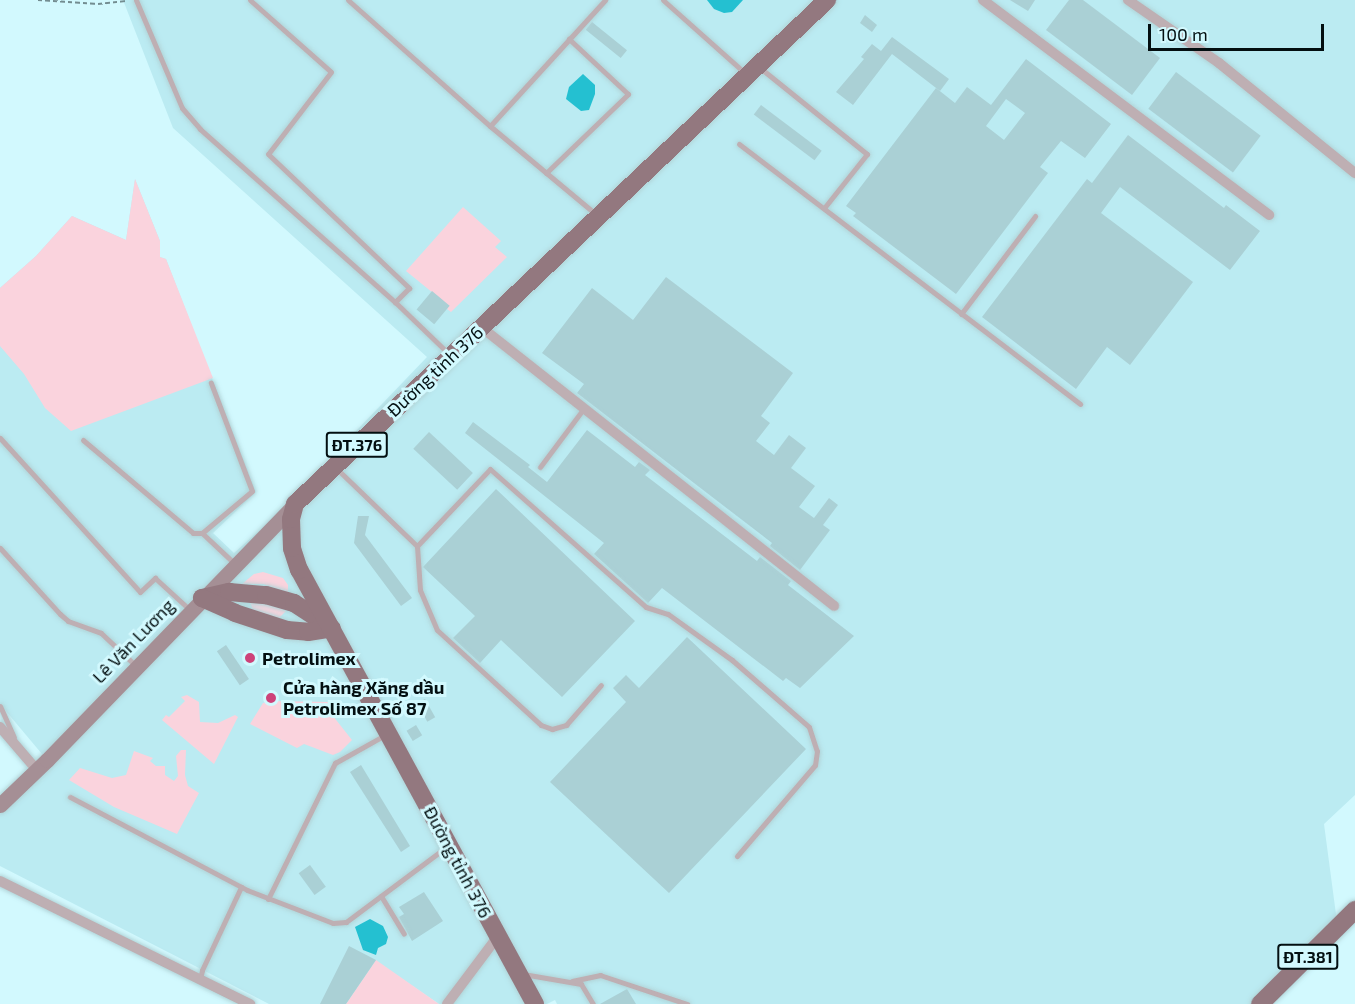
<!DOCTYPE html>
<meta charset="utf-8">
<style>
body{margin:0}
#map{position:relative;width:1355px;height:1004px;overflow:hidden;background:#d2f9fe;font-family:"Exo 2",sans-serif}
div>[style]{position:absolute}
[style*='--x']{left:calc(var(--x)*1px);top:calc(var(--y)*1px);width:calc(var(--w)*1px);rotate:calc(var(--a)*1deg)}
.built>*{inset:0;background:#bbebf2}
.green>*{inset:0;background:#fad3dd}
.water>*{inset:0;background:#24c0d1}
.building>*{inset:0;background:#aad0d5;transform-origin:0 0}
.path>*{height:2px;margin-top:-1px;transform-origin:0;background:repeating-linear-gradient(90deg,#738d91 0 4.5px,transparent 0 7.5px)}
.roads{filter:drop-shadow(0 0 2px #b1d4d8) drop-shadow(0 0 2px #b1d4d8)}
.service>*{height:5px;margin:-2.5px;padding:0 2.5px;transform-origin:2.5px;border-radius:2.5px;background:#beafb3}
.minor>*{height:10px;margin:-5px;padding:0 5px;transform-origin:5px;border-radius:5px;background:#beafb3}
.secondary>*{height:15px;margin:-7.5px;padding:0 7.5px;transform-origin:7.5px;border-radius:7.5px;background:#a58f95}
.primary>*{height:18px;margin:-9px;padding:0 9px;transform-origin:9px;border-radius:9px;background:#93787f}
.dots>*{width:16px;height:16px;translate:-50% -50%;box-sizing:border-box;border:3px solid #d2f9fe;border-radius:50%}
span{translate:-50% -50%;white-space:nowrap;text-align:center;line-height:1.15;-webkit-text-stroke:6px #d2f9fe;paint-order:stroke}
.shield-label span{padding:2px 4px;background:#d2f9fe;border:2px solid;border-radius:4px;-webkit-text-stroke-width:0}
.shield-label{font-size:16px;color:#030f11;font-weight:700}
.street-label{font-size:18px;color:#030f11}
.poi-label{font-size:18px;color:#030f11;font-weight:700}
.left{translate:0 -50%;text-align:left}
.scale{position:absolute;left:1148px;top:24px;width:176px;height:27px;box-sizing:border-box;border:3px solid #030f11;border-top:0;padding-left:8px;font-size:18px;line-height:21px;white-space:nowrap;color:#030f11;-webkit-text-stroke:4px #d2f9fe;paint-order:stroke}
</style>
<div id="map">
<div class="built">
<i style="clip-path:polygon(123px 0,1355px 0,1355px 795px,1324px 824px,1337px 922px,1271px 1004px,557px 1004px,555px 1000px,547px 1004px,439px 1004px,376px 961px,346px 1004px,269px 1004px,0 866px,0 806px,47px 760px,0 704px,0 288px,36px 256px,72px 216px,126px 240px,135px 179px,160px 241px,160px 257px,166px 259px,256px 492px,213px 533px,234px 553px,268px 523px,427px 357px,173px 128px)"></i>
</div>
<div class="green">
<i style="clip-path:polygon(135px 179px,160px 241px,160px 257px,166px 259px,213px 378px,71px 431px,45px 408px,24px 374px,0 346px,0 288px,36px 256px,72px 216px,126px 240px)"></i>
<i style="clip-path:polygon(463px 207px,501px 241px,495px 247px,507px 257px,451px 312px,447px 309px,449px 306px,406px 271px)"></i>
<i style="clip-path:polygon(263px 572px,283px 578px,288px 585px,288px 592px,263px 584px,242px 584px,254px 574px)"></i>
<i style="clip-path:polygon(260px 601px,281px 608px,286px 611px,279px 618px,273px 618px,253px 610px,250px 602px)"></i>
<i style="clip-path:polygon(187px 695px,199px 702px,200px 722px,218px 723px,235px 715px,238px 717px,214px 764px,162px 720px,166px 715px,169px 717px,185px 701px,181px 697px)"></i>
<i style="clip-path:polygon(272px 701px,329px 702px,331px 703px,329px 711px,352px 740px,340px 752px,333px 755px,304px 744px,297px 748px,250px 724px,263px 703px)"></i>
<i style="clip-path:polygon(181px 750px,186px 750px,185px 775px,188px 786px,199px 793px,177px 834px,114px 807px,69px 780px,80px 768px,112px 778px,126px 775px,134px 751px,153px 758px,150px 761px,156px 766px,165px 766px,165px 775px,174px 781px,178px 776px,176px 756px)"></i>
<i style="clip-path:polygon(376px 960px,439px 1004px,346px 1004px)"></i>
</div>
<div class="water">
<i style="clip-path:polygon(707px 0,743px 0,732px 12px,724px 13px,714px 9px)"></i>
<i style="clip-path:polygon(583px 74px,595px 85px,595px 94px,589px 110px,581px 111px,566px 99px,569px 87px)"></i>
<i style="clip-path:polygon(370px 919px,383px 926px,388px 937px,386px 944px,378px 948px,376px 955px,363px 950px,355px 927px)"></i>
</div>
<div class="building">
<i style="clip-path:polygon(1010px 0,1035px 0,1028px 11px)"></i>
<i style="clip-path:polygon(1069px 0,1083px 0,1160px 58px,1132px 95px,1046px 30px)"></i>
<i style="clip-path:polygon(865px 15px,877px 25px,872px 32px,860px 23px)"></i>
<i style="left:592px;top:22px;width:45px;height:10px;rotate:39deg"></i>
<i style="clip-path:polygon(892px 37px,949px 79px,940px 91px,892px 54px,853px 105px,836px 92px,864px 59px,861px 57px,872px 44px,881px 51px)"></i>
<i style="clip-path:polygon(evenodd,1026px 59px,1111px 124px,1085px 158px,1061px 141px,1040px 167px,1048px 173px,956px 294px,853px 216px,856px 213px,846px 206px,936px 88px,955px 103px,967px 87px,991px 105px,1026px 59px,1006px 99px,1025px 113px,1004px 140px,986px 126px,1006px 99px)"></i>
<i style="left:1176px;top:72px;width:106px;height:46px;rotate:37deg"></i>
<i style="left:761px;top:105px;width:76px;height:12px;rotate:37deg"></i>
<i style="clip-path:polygon(1128px 135px,1224px 208px,1226px 205px,1260px 231px,1230px 270px,1120px 187px,1101px 213px,1193px 282px,1130px 365px,1107px 347px,1076px 389px,982px 317px,1087px 179px,1092px 183px)"></i>
<i style="clip-path:polygon(666px 277px,793px 373px,761px 416px,770px 423px,756px 441px,774px 455px,789px 435px,806px 448px,791px 468px,815px 486px,799px 507px,814px 518px,829px 498px,838px 505px,823px 525px,830px 530px,800px 570px,770px 546px,772px 543px,577px 393px,584px 384px,542px 353px,592px 288px,633px 320px)"></i>
<i style="left:432px;top:291px;width:23px;height:24px;rotate:40deg"></i>
<i style="clip-path:polygon(473px 422px,530px 465px,528px 467px,547px 482px,587px 430px,635px 467px,639px 462px,650px 470px,645px 475px,757px 561px,760px 557px,791px 581px,788px 585px,854px 636px,800px 688px,786px 678px,783px 681px,662px 588px,648px 603px,594px 554px,604px 543px,465px 433px)"></i>
<i style="left:429px;top:432px;width:60px;height:23px;rotate:43deg"></i>
<i style="clip-path:polygon(496px 489px,635px 621px,562px 697px,501px 640px,480px 663px,453px 638px,475px 616px,423px 567px)"></i>
<i style="clip-path:polygon(358px 516px,369px 516px,365px 535px,412px 598px,401px 606px,354px 543px)"></i>
<i style="clip-path:polygon(687px 637px,806px 749px,669px 893px,550px 782px,626px 702px,613px 688px,626px 675px,639px 688px)"></i>
<i style="left:226px;top:645px;width:41px;height:11px;rotate:56deg"></i>
<i style="left:425px;top:699px;width:21px;height:9px;rotate:61deg"></i>
<i style="left:416px;top:725px;width:12px;height:11px;rotate:59deg"></i>
<i style="clip-path:polygon(361px 765px,410px 846px,401px 852px,350px 772px)"></i>
<i style="left:310px;top:865px;width:27px;height:14px;rotate:54deg"></i>
<i style="clip-path:polygon(424px 892px,443px 921px,412px 941px,399px 917px,404px 914px,399px 907px)"></i>
<i style="clip-path:polygon(349px 946px,376px 960px,346px 1004px,320px 1004px)"></i>
<i style="clip-path:polygon(627px 989px,636px 1004px,600px 1004px)"></i>
</div>
<div class="path">
<i style="--x:38;--y:0;--w:60;--a:3.8"></i>
<i style="--x:98;--y:4;--w:30;--a:-6"></i>
</div>
<div class="roads">
<div class="service">
<i style="--x:136;--y:0;--w:117;--a:66.9"></i>
<i style="--x:182;--y:108;--w:28;--a:49"></i>
<i style="--x:200;--y:129;--w:261;--a:41.6"></i>
<i style="--x:395;--y:302;--w:76;--a:43.9"></i>
<i style="--x:250;--y:0;--w:108;--a:41.6"></i>
<i style="--x:331;--y:72;--w:103;--a:127.5"></i>
<i style="--x:268;--y:154;--w:195;--a:43.5"></i>
<i style="--x:409;--y:288;--w:20;--a:135"></i>
<i style="--x:348;--y:0;--w:190;--a:41.6"></i>
<i style="--x:490;--y:126;--w:139;--a:39.8"></i>
<i style="--x:663;--y:0;--w:111;--a:41.7"></i>
<i style="--x:759;--y:67;--w:139;--a:38.9"></i>
<i style="--x:867;--y:154;--w:69;--a:128.5"></i>
<i style="--x:490;--y:126;--w:171;--a:-47.6"></i>
<i style="--x:739;--y:144;--w:429;--a:37.3"></i>
<i style="--x:546;--y:173;--w:114;--a:-43.9"></i>
<i style="--x:628;--y:94;--w:81;--a:-137"></i>
<i style="--x:961;--y:314;--w:123;--a:-52.9"></i>
<i style="--x:0;--y:438;--w:208;--a:47.7"></i>
<i style="--x:140;--y:592;--w:21;--a:-43"></i>
<i style="--x:155;--y:578;--w:46;--a:42.4"></i>
<i style="--x:83;--y:440;--w:144;--a:40.2"></i>
<i style="--x:193;--y:533;--w:9;--a:0"></i>
<i style="--x:202;--y:533;--w:44;--a:43.2"></i>
<i style="--x:540;--y:467;--w:74;--a:-53.3"></i>
<i style="--x:337;--y:469;--w:111;--a:43.9"></i>
<i style="--x:417;--y:546;--w:44;--a:86.1"></i>
<i style="--x:420;--y:590;--w:43;--a:67"></i>
<i style="--x:437;--y:630;--w:141;--a:42.4"></i>
<i style="--x:541;--y:725;--w:12;--a:20"></i>
<i style="--x:552;--y:729;--w:15;--a:-16"></i>
<i style="--x:566;--y:725;--w:53;--a:-48.8"></i>
<i style="--x:202;--y:533;--w:65;--a:-40"></i>
<i style="--x:252;--y:491;--w:116;--a:-110.8"></i>
<i style="--x:417;--y:546;--w:106;--a:-46.5"></i>
<i style="--x:490;--y:469;--w:208;--a:41.5"></i>
<i style="--x:646;--y:607;--w:23;--a:18"></i>
<i style="--x:668;--y:614;--w:79;--a:35.7"></i>
<i style="--x:732;--y:660;--w:102;--a:41"></i>
<i style="--x:809;--y:727;--w:25;--a:72"></i>
<i style="--x:817;--y:751;--w:14;--a:98"></i>
<i style="--x:815;--y:765;--w:120;--a:130.6"></i>
<i style="--x:0;--y:548;--w:89;--a:47.7"></i>
<i style="--x:60;--y:614;--w:11;--a:41"></i>
<i style="--x:68;--y:621;--w:35;--a:20"></i>
<i style="--x:101;--y:633;--w:48;--a:43.3"></i>
<i style="--x:0;--y:706;--w:34;--a:66"></i>
<i style="--x:70;--y:797;--w:200;--a:27.7"></i>
<i style="--x:247;--y:890;--w:92;--a:21"></i>
<i style="--x:333;--y:923;--w:13;--a:-4"></i>
<i style="--x:346;--y:922;--w:124;--a:-36.8"></i>
<i style="--x:381;--y:896;--w:44;--a:58.8"></i>
<i style="--x:268;--y:899;--w:152;--a:-63.8"></i>
<i style="--x:335;--y:763;--w:57;--a:-29.2"></i>
<i style="--x:523;--y:974;--w:59;--a:9.8"></i>
<i style="--x:581;--y:984;--w:23;--a:59"></i>
<i style="--x:200;--y:979;--w:9;--a:-77"></i>
<i style="--x:202;--y:970;--w:92;--a:-64.8"></i>
<i style="--x:572;--y:981;--w:29;--a:-12"></i>
<i style="--x:600;--y:975;--w:92;--a:18.4"></i>
</div>
<div class="minor">
<i style="--x:983;--y:0;--w:358;--a:36.9"></i>
<i style="--x:1128;--y:0;--w:111;--a:34.7"></i>
<i style="--x:1219;--y:63;--w:175;--a:39"></i>
<i style="--x:481;--y:327;--w:450;--a:38.3"></i>
<i style="--x:0;--y:727;--w:55;--a:49.4"></i>
<i style="--x:0;--y:881;--w:279;--a:26.2"></i>
<i style="--x:447;--y:1004;--w:85;--a:-53.1"></i>
</div>
<div class="secondary">
<i style="--x:0;--y:805;--w:65;--a:-43.8"></i>
<i style="--x:47;--y:760;--w:356;--a:-45.9"></i>
</div>
<div class="primary">
<i style="--x:202;--y:598;--w:28;--a:-13"></i>
<i style="--x:229;--y:592;--w:37;--a:5"></i>
<i style="--x:266;--y:595;--w:29;--a:16"></i>
<i style="--x:294;--y:603;--w:42;--a:33.3"></i>
<i style="--x:202;--y:598;--w:36;--a:24"></i>
<i style="--x:235;--y:613;--w:55;--a:18.1"></i>
<i style="--x:287;--y:630;--w:21;--a:5"></i>
<i style="--x:308;--y:632;--w:24;--a:-9"></i>
<i style="--x:535;--y:1004;--w:494;--a:-118.5"></i>
<i style="--x:299;--y:570;--w:23;--a:-108"></i>
<i style="--x:292;--y:548;--w:29;--a:-92"></i>
<i style="--x:291;--y:519;--w:16;--a:-75"></i>
<i style="--x:295;--y:504;--w:733;--a:-43.45"></i>
<i style="--x:1260;--y:1004;--w:134;--a:-44.7"></i>
</div>
</div>
<div class="dots">
<i style="left:250px;top:658px;background:#cd4279"></i>
<i style="left:271px;top:698px;background:#cd4279"></i>
</div>
<div class="shield-label">
<span style="left:357px;top:445px">ĐT.376</span>
<span style="left:1308px;top:957px">ĐT.381</span>
</div>
<div class="street-label">
<span style="left:435px;top:371px;rotate:-43deg">Đường tỉnh 376</span>
<span style="left:133px;top:641px;rotate:-46deg">Lê Văn Lương</span>
<span style="left:458px;top:862px;rotate:62deg">Đường tỉnh 376</span>
</div>
<div class="poi-label">
<span class="left" style="left:262px;top:658px">Petrolimex</span>
<span class="left" style="left:283px;top:698px">Cửa hàng Xăng dầu<br>Petrolimex Số 87</span>
</div>
<div class="scale">100 m</div>
</div>
